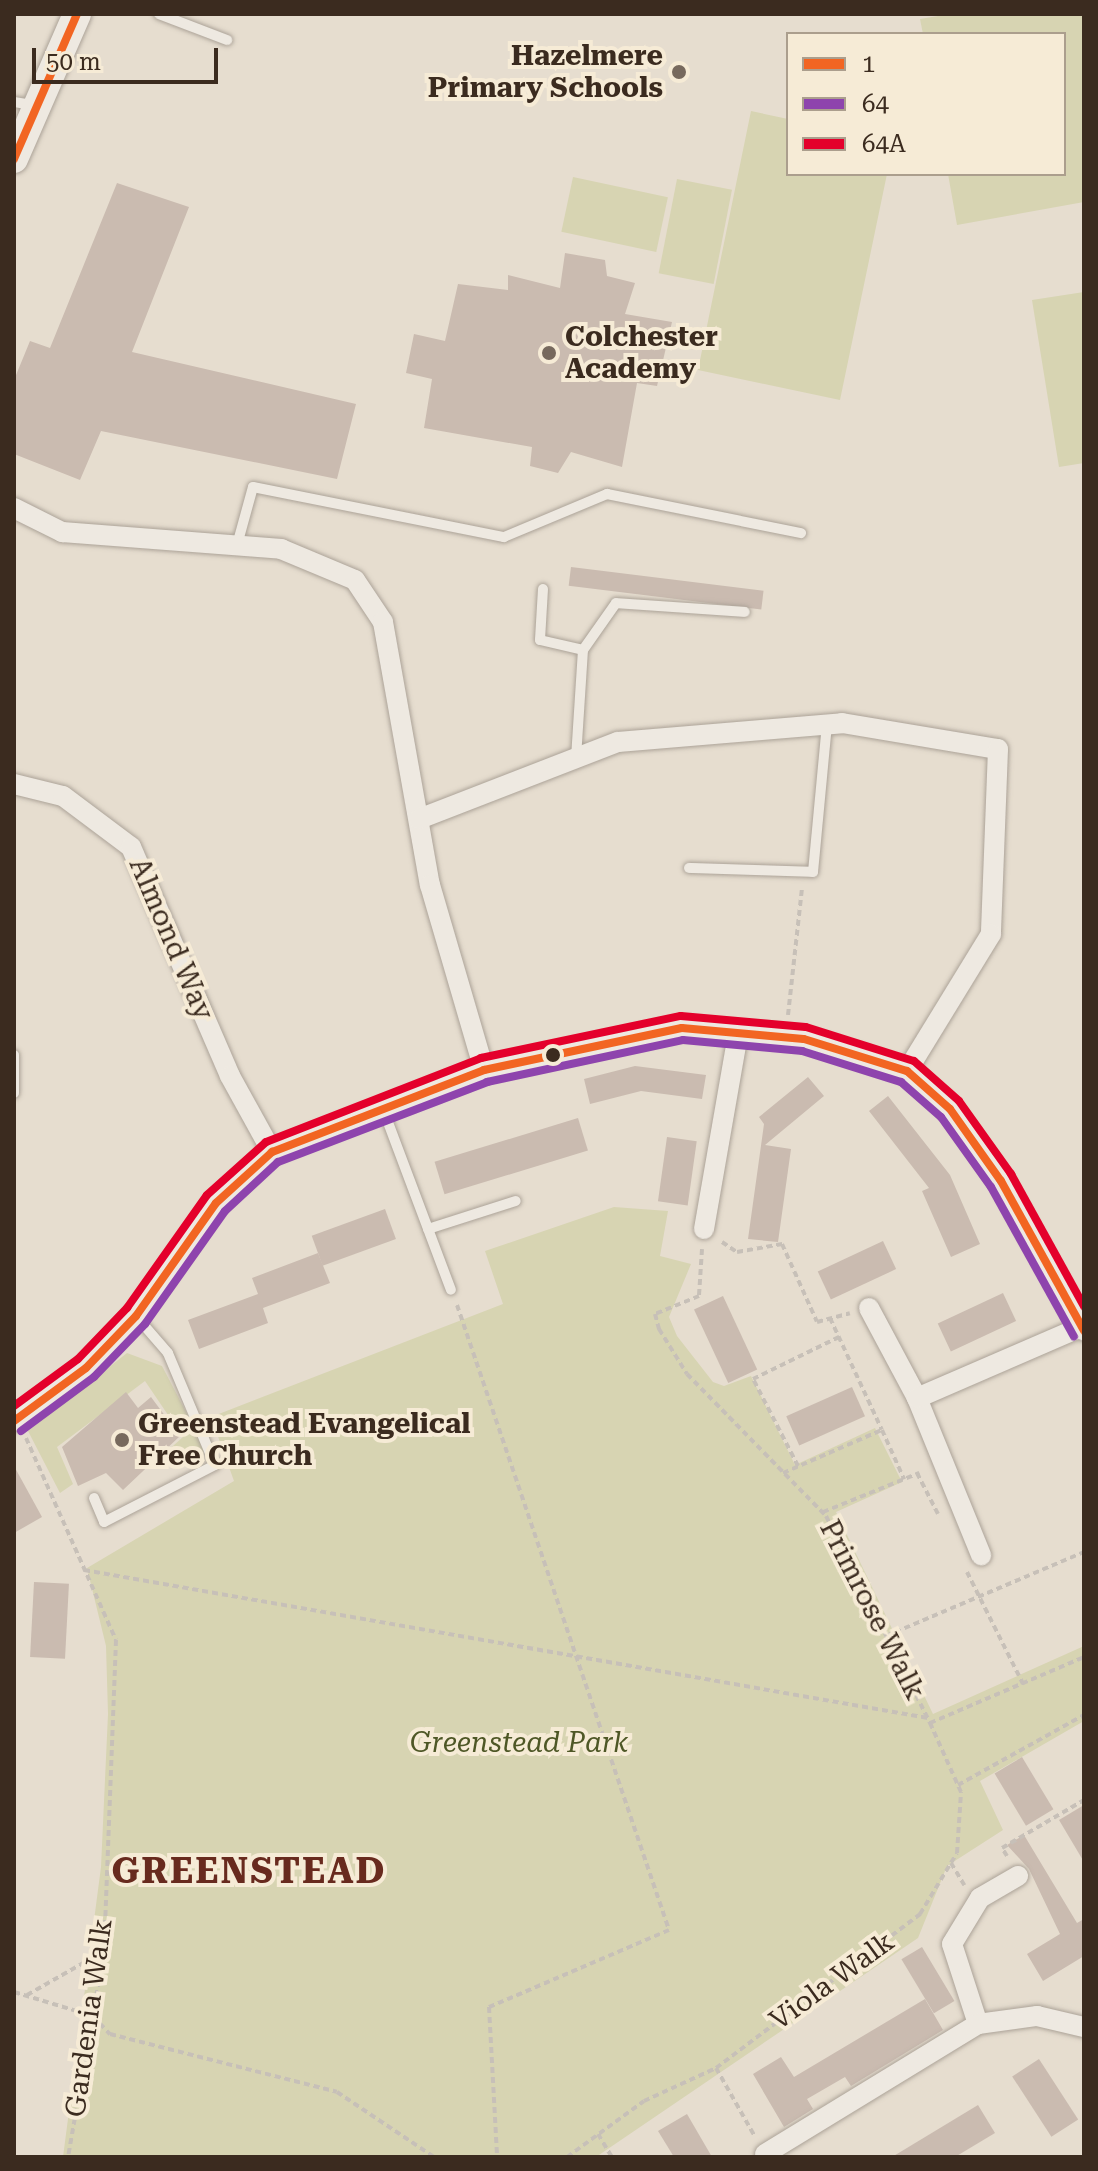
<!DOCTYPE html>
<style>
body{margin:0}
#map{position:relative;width:1098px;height:2171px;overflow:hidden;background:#e6ddcf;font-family:"Roboto Serif",serif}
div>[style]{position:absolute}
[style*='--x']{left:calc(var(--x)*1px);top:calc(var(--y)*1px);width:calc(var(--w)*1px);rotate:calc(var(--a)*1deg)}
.green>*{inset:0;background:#d7d4b2;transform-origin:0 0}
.building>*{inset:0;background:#cabbb0;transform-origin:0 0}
.path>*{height:4px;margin-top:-2px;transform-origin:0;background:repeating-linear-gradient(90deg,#c7c0b8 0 6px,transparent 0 10px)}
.roads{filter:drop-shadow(0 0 2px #aca398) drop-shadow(0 0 2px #aca398)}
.lane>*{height:10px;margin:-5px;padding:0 5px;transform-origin:5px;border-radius:5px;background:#eee9e1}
.street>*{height:20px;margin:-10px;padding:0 10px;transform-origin:10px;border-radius:10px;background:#eee9e1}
.secondary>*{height:28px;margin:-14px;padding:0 14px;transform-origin:14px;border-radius:14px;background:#eee9e1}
.bus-1>*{height:8px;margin:-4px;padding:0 4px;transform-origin:4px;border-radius:4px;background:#f26522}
.bus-2>*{height:8px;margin:-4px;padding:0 4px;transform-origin:4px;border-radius:4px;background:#8e44ad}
.bus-3>*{height:8px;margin:-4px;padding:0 4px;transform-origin:4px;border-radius:4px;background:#e4002b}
.dots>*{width:22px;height:22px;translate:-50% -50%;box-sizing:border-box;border:4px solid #f6ebd6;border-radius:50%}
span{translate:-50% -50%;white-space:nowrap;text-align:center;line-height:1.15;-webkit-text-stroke:8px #f6ebd6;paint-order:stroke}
.poi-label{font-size:28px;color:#3b2b1f;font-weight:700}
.right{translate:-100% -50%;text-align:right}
.left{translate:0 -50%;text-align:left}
.street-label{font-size:28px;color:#3b2b1f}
.park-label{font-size:28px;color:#4e5726;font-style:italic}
.district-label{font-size:36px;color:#682a1e;font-weight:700;letter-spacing:2px}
.frame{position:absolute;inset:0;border:16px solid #3b2b1f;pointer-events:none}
.legend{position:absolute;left:786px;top:32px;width:280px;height:144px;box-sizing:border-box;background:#f6ebd6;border:2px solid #ab9e8d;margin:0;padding:10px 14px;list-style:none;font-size:24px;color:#3b2b1f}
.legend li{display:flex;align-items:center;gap:16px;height:40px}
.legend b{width:40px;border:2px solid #ab9e8d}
.scale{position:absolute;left:32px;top:48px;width:186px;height:36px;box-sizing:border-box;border:4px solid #3b2b1f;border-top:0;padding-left:10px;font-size:24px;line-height:28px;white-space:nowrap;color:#3b2b1f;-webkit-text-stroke:6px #f6ebd6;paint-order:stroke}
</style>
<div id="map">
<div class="green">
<i style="clip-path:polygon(950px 14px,1084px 14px,1084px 202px,957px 225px,948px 174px,1064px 174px,1064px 34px,923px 34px,920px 19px)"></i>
<i style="clip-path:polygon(751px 111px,788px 119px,788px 174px,887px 174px,840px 400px,698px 370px)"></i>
<i style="left:573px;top:177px;width:97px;height:56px;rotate:12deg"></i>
<i style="left:677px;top:179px;width:56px;height:96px;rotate:11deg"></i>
<i style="clip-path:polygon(1084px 292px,1084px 463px,1059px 467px,1032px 300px)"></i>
<i style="clip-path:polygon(614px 1207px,668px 1211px,660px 1256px,691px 1264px,669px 1317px,677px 1336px,713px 1382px,724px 1386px,751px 1376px,795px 1465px,875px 1428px,902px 1482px,836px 1512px,933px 1714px,1084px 1646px,1084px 1721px,980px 1781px,1003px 1830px,947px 1866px,918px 1938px,596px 2157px,63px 2157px,101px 1867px,108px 1714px,106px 1646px,87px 1568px,234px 1481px,211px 1417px,503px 1304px,485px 1251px)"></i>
<i style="clip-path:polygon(127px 1353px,162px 1366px,206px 1450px,175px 1469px,164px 1454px,183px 1437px,145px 1381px,57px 1447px,73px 1484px,60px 1493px,28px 1431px)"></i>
</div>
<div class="building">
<i style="clip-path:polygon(117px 183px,189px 207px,132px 352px,356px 404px,337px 479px,101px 431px,80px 480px,14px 454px,14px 380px,30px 341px,50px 348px)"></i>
<i style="clip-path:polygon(565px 253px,605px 260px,607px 276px,635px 283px,625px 314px,672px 322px,657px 386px,637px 383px,622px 467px,571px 452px,558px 473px,530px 466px,532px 447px,424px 428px,432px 379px,406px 373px,414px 334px,445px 341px,458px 284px,508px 290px,508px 275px,560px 288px)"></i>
<i style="left:571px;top:567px;width:194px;height:19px;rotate:7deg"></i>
<i style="clip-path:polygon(635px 1066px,706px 1075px,702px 1099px,641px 1091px,590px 1104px,584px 1079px)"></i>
<i style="clip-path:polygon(808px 1077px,824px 1096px,765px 1145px,791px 1149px,778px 1242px,748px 1239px,764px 1124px,759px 1117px)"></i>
<i style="clip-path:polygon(888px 1096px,950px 1175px,980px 1244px,951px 1257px,922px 1191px,929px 1188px,869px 1111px)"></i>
<i style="left:578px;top:1118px;width:34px;height:150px;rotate:73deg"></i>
<i style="left:667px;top:1137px;width:30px;height:65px;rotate:8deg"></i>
<i style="left:385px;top:1209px;width:32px;height:78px;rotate:70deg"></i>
<i style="left:883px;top:1241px;width:31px;height:72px;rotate:65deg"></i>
<i style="clip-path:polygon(318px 1253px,330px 1283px,263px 1308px,261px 1302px,268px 1323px,199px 1349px,188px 1320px,258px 1294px,252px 1278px)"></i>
<i style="left:1003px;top:1293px;width:31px;height:72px;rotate:65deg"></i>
<i style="left:723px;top:1296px;width:81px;height:32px;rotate:65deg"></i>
<i style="left:852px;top:1387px;width:32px;height:72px;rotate:66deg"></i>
<i style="clip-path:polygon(126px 1392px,138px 1408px,151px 1397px,180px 1436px,123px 1490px,106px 1473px,78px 1486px,62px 1447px)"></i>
<i style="clip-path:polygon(14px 1466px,42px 1517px,14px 1533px)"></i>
<i style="left:34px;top:1582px;width:35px;height:75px;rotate:3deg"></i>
<i style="left:1022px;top:1757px;width:61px;height:32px;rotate:59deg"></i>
<i style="clip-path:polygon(1084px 1805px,1084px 1862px,1059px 1820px)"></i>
<i style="clip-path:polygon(1024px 1835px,1077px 1923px,1084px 1919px,1084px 1956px,1043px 1981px,1027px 1954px,1060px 1934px,1029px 1869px,1007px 1845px)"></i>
<i style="left:922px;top:1947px;width:63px;height:24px;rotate:59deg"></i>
<i style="clip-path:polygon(925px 1999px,943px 2030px,851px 2086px,845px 2077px,807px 2099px,813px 2109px,784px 2127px,753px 2074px,781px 2057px,794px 2077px)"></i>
<i style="left:1039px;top:2059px;width:72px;height:32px;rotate:57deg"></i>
<i style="clip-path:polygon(978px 2105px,995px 2133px,955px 2157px,892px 2157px)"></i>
<i style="clip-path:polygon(687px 2114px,712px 2157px,674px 2157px,658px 2131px)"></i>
</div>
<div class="path">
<i style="--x:788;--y:1015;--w:127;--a:-83.7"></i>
<i style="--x:722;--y:1242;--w:18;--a:34"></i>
<i style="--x:737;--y:1252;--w:46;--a:-10.1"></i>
<i style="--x:782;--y:1244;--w:85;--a:65.8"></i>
<i style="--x:817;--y:1322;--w:34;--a:-15"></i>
<i style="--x:702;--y:1249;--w:47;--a:93.7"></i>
<i style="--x:699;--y:1296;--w:48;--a:157.8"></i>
<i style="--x:655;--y:1314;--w:16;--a:75"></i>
<i style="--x:659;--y:1329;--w:53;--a:58.1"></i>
<i style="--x:687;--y:1374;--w:199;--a:45.6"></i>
<i style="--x:826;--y:1516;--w:232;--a:63.3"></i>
<i style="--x:930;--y:1723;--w:168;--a:-23.2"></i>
<i style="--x:457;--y:1305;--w:660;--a:71.26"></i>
<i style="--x:669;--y:1930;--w:196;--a:156.8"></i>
<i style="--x:489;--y:2007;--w:150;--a:86.9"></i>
<i style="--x:830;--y:1318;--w:123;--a:65.1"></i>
<i style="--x:26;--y:1438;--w:221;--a:66"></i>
<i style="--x:116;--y:1640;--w:311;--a:92.2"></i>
<i style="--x:104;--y:1951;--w:209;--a:99.9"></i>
<i style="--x:798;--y:1466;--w:98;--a:-117.3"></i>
<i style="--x:753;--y:1379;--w:96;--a:-26"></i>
<i style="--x:783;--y:1473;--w:108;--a:-23.5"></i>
<i style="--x:882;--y:1430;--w:54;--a:65.8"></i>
<i style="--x:917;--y:1473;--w:46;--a:62.9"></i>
<i style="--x:823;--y:1512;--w:104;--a:-22.1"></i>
<i style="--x:84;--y:1570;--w:857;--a:9.95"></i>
<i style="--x:967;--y:1572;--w:125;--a:63.4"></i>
<i style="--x:886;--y:1636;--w:215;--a:-23"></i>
<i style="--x:958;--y:1785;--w:144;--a:-29.1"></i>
<i style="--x:1007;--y:1856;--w:9;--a:-122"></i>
<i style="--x:1002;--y:1848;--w:95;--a:-30.3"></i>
<i style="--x:951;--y:1863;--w:26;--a:59"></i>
<i style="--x:14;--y:1992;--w:83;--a:16.9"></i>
<i style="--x:93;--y:2016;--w:25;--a:47"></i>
<i style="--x:110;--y:2034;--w:234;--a:14.3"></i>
<i style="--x:337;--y:2092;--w:117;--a:33.8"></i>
<i style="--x:27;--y:1995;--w:89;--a:-29.7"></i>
<i style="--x:716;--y:2068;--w:77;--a:60.4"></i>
<i style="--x:598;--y:2134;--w:27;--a:59"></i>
<i style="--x:567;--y:2157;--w:95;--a:-36"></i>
<i style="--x:644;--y:2101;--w:79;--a:-24.6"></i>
<i style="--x:716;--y:2068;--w:256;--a:-37"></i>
<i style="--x:920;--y:1914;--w:71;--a:-58.8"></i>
<i style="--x:957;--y:1853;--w:61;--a:-86.2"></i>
<i style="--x:961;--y:1792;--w:76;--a:-114.2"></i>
</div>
<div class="roads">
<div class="lane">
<i style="--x:159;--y:14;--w:73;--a:20.9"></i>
<i style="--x:14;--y:102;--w:20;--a:9"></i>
<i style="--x:237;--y:545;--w:60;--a:-74.6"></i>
<i style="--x:253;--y:487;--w:256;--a:11.3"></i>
<i style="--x:504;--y:537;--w:112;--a:-22.7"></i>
<i style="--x:607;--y:494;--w:198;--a:11.4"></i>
<i style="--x:543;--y:589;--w:51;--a:93.4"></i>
<i style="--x:540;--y:640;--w:44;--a:13.1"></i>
<i style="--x:576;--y:758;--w:108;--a:-86.3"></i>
<i style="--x:583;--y:650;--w:57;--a:-54.9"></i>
<i style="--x:616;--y:603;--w:129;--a:4"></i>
<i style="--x:689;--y:868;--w:124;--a:1.8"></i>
<i style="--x:813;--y:872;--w:149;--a:-84.6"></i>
<i style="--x:14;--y:1055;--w:38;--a:90"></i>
<i style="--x:383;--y:1109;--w:193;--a:69.4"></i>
<i style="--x:428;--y:1229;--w:92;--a:-17.7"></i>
<i style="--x:94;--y:1498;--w:26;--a:67"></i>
<i style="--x:104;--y:1522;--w:125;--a:-27.2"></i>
<i style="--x:215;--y:1465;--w:121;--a:-112.8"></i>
<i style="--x:168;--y:1353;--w:49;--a:-130.9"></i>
</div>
<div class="street">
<i style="--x:14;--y:508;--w:54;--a:26.6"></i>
<i style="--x:62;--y:532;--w:220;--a:4.4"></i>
<i style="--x:281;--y:549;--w:80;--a:22.7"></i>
<i style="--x:355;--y:580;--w:50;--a:56.3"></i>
<i style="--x:383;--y:622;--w:267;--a:79.9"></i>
<i style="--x:430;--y:885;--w:193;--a:73.7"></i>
<i style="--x:14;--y:784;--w:50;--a:13.8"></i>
<i style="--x:63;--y:796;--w:85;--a:36.9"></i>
<i style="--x:131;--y:847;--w:249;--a:66.6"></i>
<i style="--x:230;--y:1076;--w:87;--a:61.1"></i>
<i style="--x:419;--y:819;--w:213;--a:-21.2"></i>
<i style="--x:618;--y:742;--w:225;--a:-4.8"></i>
<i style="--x:842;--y:723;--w:158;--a:9.5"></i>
<i style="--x:998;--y:749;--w:185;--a:92.2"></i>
<i style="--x:991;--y:934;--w:161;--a:121.5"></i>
<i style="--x:704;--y:1229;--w:198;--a:-80.1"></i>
<i style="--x:869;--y:1308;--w:102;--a:61.9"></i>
<i style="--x:917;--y:1398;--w:170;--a:67.8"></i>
<i style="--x:917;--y:1398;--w:181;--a:-23.4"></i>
<i style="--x:14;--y:1421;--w:89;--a:-36.4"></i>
<i style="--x:86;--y:1368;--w:72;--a:-46.1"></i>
<i style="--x:136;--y:1316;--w:138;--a:-54.7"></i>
<i style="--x:216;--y:1203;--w:76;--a:-42.3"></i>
<i style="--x:272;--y:1152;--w:227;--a:-21.1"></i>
<i style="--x:484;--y:1070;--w:202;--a:-12"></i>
<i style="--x:682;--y:1028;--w:122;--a:5.2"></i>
<i style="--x:804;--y:1039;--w:108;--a:17.3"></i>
<i style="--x:907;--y:1071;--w:57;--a:41.5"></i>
<i style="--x:950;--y:1109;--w:88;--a:54.7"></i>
<i style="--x:1001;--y:1181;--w:171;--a:61"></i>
<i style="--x:978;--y:2024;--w:84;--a:-108"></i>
<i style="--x:952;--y:1944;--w:54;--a:-58.7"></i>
<i style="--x:980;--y:1898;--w:44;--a:-30.1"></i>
<i style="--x:765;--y:2154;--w:250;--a:-31.4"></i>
<i style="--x:978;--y:2024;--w:60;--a:-7.7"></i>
<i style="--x:1037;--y:2016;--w:48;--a:13.2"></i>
</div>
<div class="secondary">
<i style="--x:14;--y:159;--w:158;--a:-66.5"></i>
</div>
</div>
<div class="bus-1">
<i style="--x:14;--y:159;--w:158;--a:-66.5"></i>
<i style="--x:14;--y:1421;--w:89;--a:-36.4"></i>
<i style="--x:86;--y:1368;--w:72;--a:-46.1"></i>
<i style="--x:136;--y:1316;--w:138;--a:-54.7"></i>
<i style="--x:216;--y:1203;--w:76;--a:-42.3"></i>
<i style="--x:272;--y:1152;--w:227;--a:-21.1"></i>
<i style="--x:484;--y:1070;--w:202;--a:-12"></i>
<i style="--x:682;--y:1028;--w:122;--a:5.2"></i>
<i style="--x:804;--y:1039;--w:108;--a:17.3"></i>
<i style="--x:907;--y:1071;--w:57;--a:41.5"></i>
<i style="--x:950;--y:1109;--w:88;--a:54.7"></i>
<i style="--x:1001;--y:1181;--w:171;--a:61"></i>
</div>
<div class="bus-2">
<i style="--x:21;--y:1431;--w:91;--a:-36.5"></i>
<i style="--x:94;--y:1377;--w:74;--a:-46.1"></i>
<i style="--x:145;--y:1324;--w:138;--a:-54.7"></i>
<i style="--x:225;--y:1211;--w:72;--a:-42.8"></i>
<i style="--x:278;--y:1162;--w:224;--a:-20.9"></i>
<i style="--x:487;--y:1082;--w:200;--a:-12.1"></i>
<i style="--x:683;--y:1040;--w:120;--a:5.3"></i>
<i style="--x:802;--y:1051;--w:104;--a:17.4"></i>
<i style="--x:901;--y:1082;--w:53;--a:41.2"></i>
<i style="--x:941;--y:1117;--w:86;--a:54.5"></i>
<i style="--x:991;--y:1187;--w:171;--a:61"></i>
</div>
<div class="bus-3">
<i style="--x:14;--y:1406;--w:79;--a:-36.3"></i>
<i style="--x:78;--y:1359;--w:71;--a:-46.1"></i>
<i style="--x:127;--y:1308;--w:138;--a:-54.7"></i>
<i style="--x:207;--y:1195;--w:79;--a:-41.9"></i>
<i style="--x:266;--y:1142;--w:231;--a:-21.3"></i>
<i style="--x:481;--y:1058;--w:204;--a:-11.9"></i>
<i style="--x:681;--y:1016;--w:125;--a:5"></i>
<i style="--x:806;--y:1027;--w:113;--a:17.5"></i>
<i style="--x:914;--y:1061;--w:60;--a:41.6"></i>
<i style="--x:959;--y:1101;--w:90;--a:54.5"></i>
<i style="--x:1011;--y:1174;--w:151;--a:61.1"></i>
</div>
<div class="dots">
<i style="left:679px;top:72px;background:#77695d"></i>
<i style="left:549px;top:353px;background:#77695d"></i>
<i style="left:553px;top:1055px;background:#3b2b1f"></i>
<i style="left:122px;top:1440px;background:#77695d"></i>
</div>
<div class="poi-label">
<span class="right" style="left:663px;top:72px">Hazelmere<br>Primary Schools</span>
<span class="left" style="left:565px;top:353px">Colchester<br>Academy</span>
<span class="left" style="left:138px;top:1440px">Greenstead Evangelical<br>Free Church</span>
</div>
<div class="street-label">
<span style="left:171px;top:939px;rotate:67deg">Almond Way</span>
<span style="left:872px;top:1610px;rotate:63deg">Primrose Walk</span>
<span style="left:832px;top:1981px;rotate:-36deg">Viola Walk</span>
<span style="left:89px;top:2018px;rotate:-82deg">Gardenia Walk</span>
</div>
<div class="park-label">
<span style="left:519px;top:1743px">Greenstead Park</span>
</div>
<div class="district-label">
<span style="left:249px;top:1872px">GREENSTEAD</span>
</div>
<div class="frame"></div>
<ul class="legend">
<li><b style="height:10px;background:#f26522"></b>1</li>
<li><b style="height:10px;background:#8e44ad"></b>64</li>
<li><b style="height:10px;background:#e4002b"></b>64A</li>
</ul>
<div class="scale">50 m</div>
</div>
